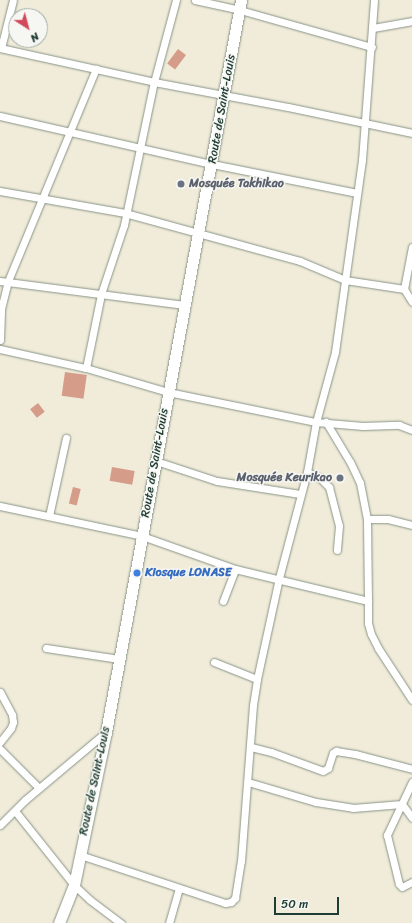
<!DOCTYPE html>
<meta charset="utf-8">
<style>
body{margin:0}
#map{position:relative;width:412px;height:923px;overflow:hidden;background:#f1ecda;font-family:Sriracha,sans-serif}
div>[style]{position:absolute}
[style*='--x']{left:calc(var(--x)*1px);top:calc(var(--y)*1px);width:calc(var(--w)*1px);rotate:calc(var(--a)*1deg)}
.building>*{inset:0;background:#d59c89;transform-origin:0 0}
.roads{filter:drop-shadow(0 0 1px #889487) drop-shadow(0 0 1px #889487)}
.street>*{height:7px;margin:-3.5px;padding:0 3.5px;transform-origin:3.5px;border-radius:3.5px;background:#fff}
.primary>*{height:11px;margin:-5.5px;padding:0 5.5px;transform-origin:5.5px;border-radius:5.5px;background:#fff}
.dots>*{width:11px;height:11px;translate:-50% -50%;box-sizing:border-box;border:2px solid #f6f6f2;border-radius:50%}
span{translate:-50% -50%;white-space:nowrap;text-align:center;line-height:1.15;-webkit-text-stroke:3px #f6f6f2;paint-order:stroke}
.street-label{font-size:12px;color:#1f3d34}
.worship-label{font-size:12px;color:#5b616d;font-weight:700}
.left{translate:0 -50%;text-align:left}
.right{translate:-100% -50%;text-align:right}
.shop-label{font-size:12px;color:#366cbe;font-weight:700}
.north{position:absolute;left:8px;top:8px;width:40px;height:40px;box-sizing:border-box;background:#f6f6f2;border:1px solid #a0aca6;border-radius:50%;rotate:144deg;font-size:11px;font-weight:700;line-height:16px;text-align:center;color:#1f3d34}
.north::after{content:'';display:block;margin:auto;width:14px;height:18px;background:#d1495b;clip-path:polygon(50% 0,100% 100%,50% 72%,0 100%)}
.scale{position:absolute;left:274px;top:897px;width:65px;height:18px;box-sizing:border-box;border:2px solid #1f3d34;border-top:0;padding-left:5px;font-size:12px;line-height:14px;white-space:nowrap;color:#1f3d34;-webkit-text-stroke:3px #f6f6f2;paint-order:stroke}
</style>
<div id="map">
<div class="building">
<i style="left:178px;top:49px;width:10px;height:18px;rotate:37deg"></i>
<i style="left:65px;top:372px;width:22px;height:24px;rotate:8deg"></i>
<i style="left:38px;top:403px;width:11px;height:10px;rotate:52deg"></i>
<i style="left:112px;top:467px;width:23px;height:14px;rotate:10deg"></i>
<i style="left:73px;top:487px;width:8px;height:17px;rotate:14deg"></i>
</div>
<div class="roads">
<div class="street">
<i style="--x:195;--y:0;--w:46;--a:12.5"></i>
<i style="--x:240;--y:10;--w:137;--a:15.7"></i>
<i style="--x:373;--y:28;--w:40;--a:-10"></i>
<i style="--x:0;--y:48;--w:158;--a:12.4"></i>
<i style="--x:154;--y:82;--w:136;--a:10.6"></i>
<i style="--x:288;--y:107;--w:127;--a:11.8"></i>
<i style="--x:1;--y:48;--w:49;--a:-76"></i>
<i style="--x:0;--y:116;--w:217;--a:12.8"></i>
<i style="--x:212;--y:164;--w:148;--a:11.3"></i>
<i style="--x:0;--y:191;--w:127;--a:10"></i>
<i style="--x:125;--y:213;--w:181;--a:15.3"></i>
<i style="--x:300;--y:261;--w:49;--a:22.9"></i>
<i style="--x:345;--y:280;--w:60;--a:8.7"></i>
<i style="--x:412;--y:247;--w:43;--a:100.8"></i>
<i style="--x:404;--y:289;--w:15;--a:58"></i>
<i style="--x:0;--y:281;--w:186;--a:7.4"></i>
<i style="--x:0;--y:340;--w:31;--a:-88"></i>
<i style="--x:1;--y:309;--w:29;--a:-76"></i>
<i style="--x:8;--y:281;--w:230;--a:-67.5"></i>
<i style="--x:0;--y:349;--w:88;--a:12.5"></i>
<i style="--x:86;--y:368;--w:85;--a:16.3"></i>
<i style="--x:168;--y:392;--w:151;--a:11.5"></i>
<i style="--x:316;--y:422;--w:47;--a:4.9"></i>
<i style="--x:363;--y:426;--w:36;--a:-2"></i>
<i style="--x:399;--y:425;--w:14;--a:21"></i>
<i style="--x:86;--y:368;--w:76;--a:-78.5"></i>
<i style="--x:101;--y:294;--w:73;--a:-71.6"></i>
<i style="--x:124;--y:225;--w:146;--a:-78.2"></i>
<i style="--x:154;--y:82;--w:85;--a:-75"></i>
<i style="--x:156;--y:461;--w:64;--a:18.2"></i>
<i style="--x:217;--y:481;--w:84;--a:8.9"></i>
<i style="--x:307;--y:472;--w:14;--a:25"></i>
<i style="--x:320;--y:478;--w:13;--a:45"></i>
<i style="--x:329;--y:487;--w:40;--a:75.6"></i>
<i style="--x:339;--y:526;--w:24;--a:95"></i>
<i style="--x:0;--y:506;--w:145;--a:11.9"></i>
<i style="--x:142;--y:536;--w:99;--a:19.5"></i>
<i style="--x:235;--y:569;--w:137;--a:13.5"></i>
<i style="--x:368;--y:601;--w:82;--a:-90.7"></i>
<i style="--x:367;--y:519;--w:37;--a:-101"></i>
<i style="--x:360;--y:483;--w:23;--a:-115"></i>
<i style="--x:350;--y:462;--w:47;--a:-121"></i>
<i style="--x:49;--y:516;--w:80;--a:-77.7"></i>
<i style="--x:367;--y:519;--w:21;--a:0"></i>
<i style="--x:388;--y:519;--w:25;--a:14"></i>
<i style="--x:223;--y:601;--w:34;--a:-69"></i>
<i style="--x:368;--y:601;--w:22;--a:90"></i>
<i style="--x:368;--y:623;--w:11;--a:75"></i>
<i style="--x:371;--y:634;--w:16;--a:63"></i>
<i style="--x:378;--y:648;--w:62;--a:56.8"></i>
<i style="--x:46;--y:648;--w:74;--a:8.6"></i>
<i style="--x:214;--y:662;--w:46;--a:21.6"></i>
<i style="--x:0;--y:692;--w:26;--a:62"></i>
<i style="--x:12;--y:715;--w:7;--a:82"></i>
<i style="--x:13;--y:722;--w:6;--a:108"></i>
<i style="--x:11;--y:728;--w:18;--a:128"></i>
<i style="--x:251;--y:747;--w:21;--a:14"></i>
<i style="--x:271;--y:752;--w:55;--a:20.1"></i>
<i style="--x:323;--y:771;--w:6;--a:-31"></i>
<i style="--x:328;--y:768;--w:16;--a:-72"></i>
<i style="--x:333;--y:753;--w:4;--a:-34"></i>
<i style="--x:336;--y:751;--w:19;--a:9"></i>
<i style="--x:355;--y:754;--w:59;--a:14.7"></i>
<i style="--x:0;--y:749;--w:55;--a:45"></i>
<i style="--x:248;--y:782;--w:71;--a:16.4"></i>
<i style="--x:316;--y:802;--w:37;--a:9"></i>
<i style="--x:353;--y:808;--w:49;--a:-4.7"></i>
<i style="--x:402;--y:804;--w:17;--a:54"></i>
<i style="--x:412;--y:782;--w:59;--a:115.3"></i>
<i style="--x:387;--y:835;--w:50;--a:76.2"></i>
<i style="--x:399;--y:884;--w:4;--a:45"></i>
<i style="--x:402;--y:887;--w:11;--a:-27"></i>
<i style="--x:15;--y:811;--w:95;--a:51.4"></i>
<i style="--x:74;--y:885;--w:22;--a:43"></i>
<i style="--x:90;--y:900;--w:39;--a:37"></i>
<i style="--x:0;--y:825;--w:35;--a:-45"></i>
<i style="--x:25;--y:800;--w:106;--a:-40"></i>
<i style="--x:80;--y:855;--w:153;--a:18.3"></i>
<i style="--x:225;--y:903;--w:6;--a:-9"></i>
<i style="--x:231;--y:902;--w:6;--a:-45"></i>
<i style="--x:235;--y:898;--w:37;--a:-81"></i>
<i style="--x:241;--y:861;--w:156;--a:-85.6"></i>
<i style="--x:253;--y:705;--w:26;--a:-81"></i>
<i style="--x:257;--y:679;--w:103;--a:-77.7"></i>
<i style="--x:279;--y:578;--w:110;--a:-75.2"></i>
<i style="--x:307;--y:472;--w:51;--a:-79.8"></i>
<i style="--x:316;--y:422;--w:73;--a:-74.8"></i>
<i style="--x:335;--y:352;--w:194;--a:-82"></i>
<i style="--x:362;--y:160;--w:160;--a:-85.7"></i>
<i style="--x:169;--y:923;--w:36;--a:-74"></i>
</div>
<div class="primary">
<i style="--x:59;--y:923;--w:41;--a:-68.5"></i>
<i style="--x:74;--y:885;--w:156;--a:-78.2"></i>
<i style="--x:106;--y:732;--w:744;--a:-79.55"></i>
</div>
</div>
<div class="dots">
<i style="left:181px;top:184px;background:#6b7280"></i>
<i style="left:340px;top:478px;background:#6b7280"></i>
<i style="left:137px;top:573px;background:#3f7fe0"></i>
</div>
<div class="street-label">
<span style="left:222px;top:109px;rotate:-80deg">Route de Saint-Louis</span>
<span style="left:155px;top:463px;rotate:-80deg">Route de Saint-Louis</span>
<span style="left:95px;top:781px;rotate:-78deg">Route de Saint-Louis</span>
</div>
<div class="worship-label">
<span class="left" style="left:189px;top:184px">Mosquée Takhikao</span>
<span class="right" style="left:332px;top:478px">Mosquée Keurikao</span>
</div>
<div class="shop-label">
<span class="left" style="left:145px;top:573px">Kiosque LONASE</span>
</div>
<div class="north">N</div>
<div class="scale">50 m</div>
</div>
